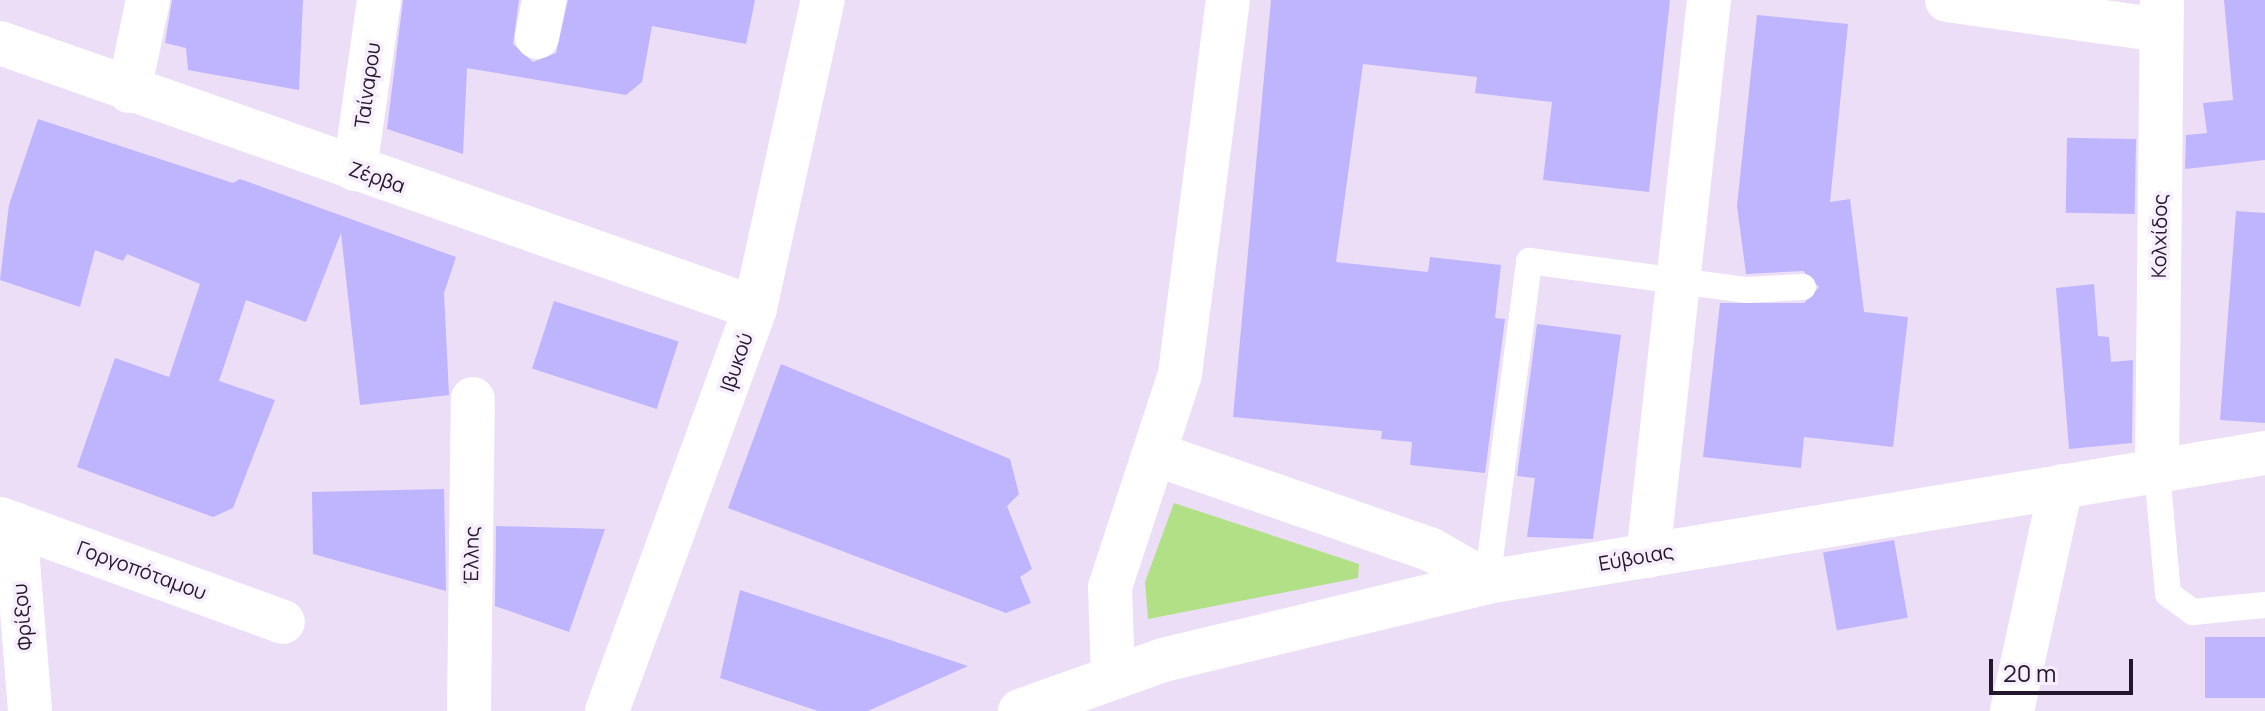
<!DOCTYPE html>
<meta charset="utf-8">
<style>
body{margin:0}
#map{position:relative;width:2265px;height:711px;overflow:hidden;background:#eddef8;font-family:Manrope,sans-serif}
div>[style]{position:absolute}
[style*='--x']{left:calc(var(--x)*1px);top:calc(var(--y)*1px);width:calc(var(--w)*1px);rotate:calc(var(--a)*1deg)}
.green>*{inset:0;background:#b1e086}
.building>*{inset:0;background:#bfb4fe;transform-origin:0 0}
.service>*{height:26px;margin:-13px;padding:0 13px;transform-origin:13px;border-radius:13px;background:#fff}
.minor>*{height:44px;margin:-22px;padding:0 22px;transform-origin:22px;border-radius:22px;background:#fff}
.secondary>*{height:44px;margin:-22px;padding:0 22px;transform-origin:22px;border-radius:22px;background:#fff}
span{translate:-50% -50%;white-space:nowrap;text-align:center;line-height:1.15;-webkit-text-stroke:7px #f6eefb;paint-order:stroke}
.street-label{font-size:20px;color:#24162d}
.scale{position:absolute;left:1989px;top:659px;width:144px;height:36px;box-sizing:border-box;border:4px solid #24162d;border-top:0;padding-left:10px;font-size:24px;line-height:28px;white-space:nowrap;color:#24162d;-webkit-text-stroke:6px #f6eefb;paint-order:stroke}
</style>
<div id="map">
<div class="green">
<i style="clip-path:polygon(1174px 503px,1359px 564px,1358px 578px,1148px 619px,1145px 582px)"></i>
</div>
<div class="building">
<i style="clip-path:polygon(172px 0,303px 0,299px 90px,188px 70px,186px 48px,165px 43px)"></i>
<i style="clip-path:polygon(403px 0,519px 0,513px 44px,533px 62px,556px 53px,568px 0,755px 0,746px 44px,652px 26px,642px 82px,626px 95px,467px 68px,463px 154px,387px 129px)"></i>
<i style="clip-path:polygon(1271px 0,1670px 0,1649px 192px,1543px 180px,1552px 102px,1475px 93px,1477px 77px,1363px 64px,1336px 262px,1428px 272px,1430px 257px,1501px 265px,1495px 318px,1505px 319px,1485px 473px,1410px 465px,1412px 442px,1381px 439px,1382px 431px,1233px 417px)"></i>
<i style="clip-path:polygon(2224px 0,2265px 0,2265px 160px,2185px 169px,2186px 135px,2207px 133px,2203px 103px,2233px 100px)"></i>
<i style="clip-path:polygon(1757px 15px,1848px 24px,1830px 202px,1850px 199px,1864px 312px,1908px 317px,1893px 447px,1804px 437px,1801px 468px,1703px 457px,1720px 303px,1804px 303px,1819px 287px,1803px 271px,1746px 274px,1737px 206px)"></i>
<i style="clip-path:polygon(38px 119px,233px 183px,240px 179px,456px 257px,444px 293px,449px 395px,360px 405px,341px 233px,306px 322px,246px 300px,219px 381px,275px 400px,233px 508px,213px 517px,77px 467px,115px 358px,169px 377px,200px 284px,127px 254px,123px 261px,95px 250px,80px 307px,0 280px,9px 205px)"></i>
<i style="left:2136px;top:139px;width:75px;height:69px;rotate:91deg"></i>
<i style="clip-path:polygon(2236px 211px,2265px 213px,2265px 423px,2220px 420px)"></i>
<i style="clip-path:polygon(2094px 284px,2098px 336px,2109px 337px,2111px 362px,2133px 360px,2132px 443px,2069px 449px,2056px 288px)"></i>
<i style="left:554px;top:301px;width:131px;height:71px;rotate:18deg"></i>
<i style="clip-path:polygon(1537px 324px,1621px 335px,1593px 539px,1527px 537px,1535px 478px,1517px 476px)"></i>
<i style="clip-path:polygon(781px 364px,1010px 459px,1019px 494px,1007px 506px,1032px 569px,1020px 577px,1031px 603px,1006px 613px,728px 508px)"></i>
<i style="clip-path:polygon(444px 489px,446px 591px,313px 554px,312px 492px)"></i>
<i style="clip-path:polygon(496px 526px,605px 529px,569px 632px,495px 606px)"></i>
<i style="left:1894px;top:540px;width:79px;height:72px;rotate:80deg"></i>
<i style="clip-path:polygon(740px 590px,968px 666px,868px 711px,818px 711px,720px 678px)"></i>
<i style="left:2265px;top:637px;width:61px;height:60px;rotate:90deg"></i>
</div>
<div class="service">
<i style="--x:2157;--y:471;--w:123;--a:84.9"></i>
<i style="--x:2168;--y:594;--w:31;--a:36"></i>
<i style="--x:2193;--y:612;--w:72;--a:-5.6"></i>
<i style="--x:1487;--y:582;--w:324;--a:-82.5"></i>
<i style="--x:1529;--y:261;--w:220;--a:7.6"></i>
<i style="--x:1747;--y:290;--w:56;--a:-3.1"></i>
</div>
<div class="minor">
<i style="--x:1947;--y:0;--w:216;--a:8"></i>
<i style="--x:537;--y:37;--w:38;--a:-79"></i>
<i style="--x:0;--y:43;--w:800;--a:19.34"></i>
<i style="--x:129;--y:91;--w:93;--a:-78.2"></i>
<i style="--x:355;--y:169;--w:171;--a:-81.9"></i>
<i style="--x:1155;--y:454;--w:291;--a:19.1"></i>
<i style="--x:1430;--y:549;--w:66;--a:30.1"></i>
<i style="--x:2157;--y:471;--w:471;--a:-89.4"></i>
<i style="--x:0;--y:519;--w:301;--a:20"></i>
<i style="--x:15;--y:524;--w:188;--a:85.4"></i>
<i style="--x:1648;--y:556;--w:559;--a:-83.74"></i>
<i style="--x:1113;--y:677;--w:90;--a:-91.9"></i>
<i style="--x:1110;--y:587;--w:224;--a:-71.8"></i>
<i style="--x:1180;--y:374;--w:377;--a:-82.7"></i>
<i style="--x:469;--y:711;--w:312;--a:-89.3"></i>
<i style="--x:607;--y:711;--w:429;--a:-69.8"></i>
<i style="--x:755;--y:308;--w:315;--a:-77.6"></i>
<i style="--x:2012;--y:711;--w:230;--a:-77.7"></i>
</div>
<div class="secondary">
<i style="--x:1020;--y:711;--w:152;--a:-19.6"></i>
<i style="--x:1163;--y:660;--w:333;--a:-13.5"></i>
<i style="--x:1487;--y:582;--w:789;--a:-9.41"></i>
</div>
<div class="street-label">
<span style="left:367px;top:85px;rotate:-82deg">Ταίναρου</span>
<span style="left:377px;top:177px;rotate:19deg">Ζέρβα</span>
<span style="left:2159px;top:236px;rotate:-89deg">Κολχίδος</span>
<span style="left:736px;top:362px;rotate:-71deg">Ιβυκού</span>
<span style="left:471px;top:555px;rotate:-89deg">Έλλης</span>
<span style="left:1636px;top:557px;rotate:-10deg">Εύβοιας</span>
<span style="left:142px;top:570px;rotate:20deg">Γοργοπόταμου</span>
<span style="left:22px;top:617px;rotate:-95deg">Φρίξου</span>
</div>
<div class="scale">20 m</div>
</div>
